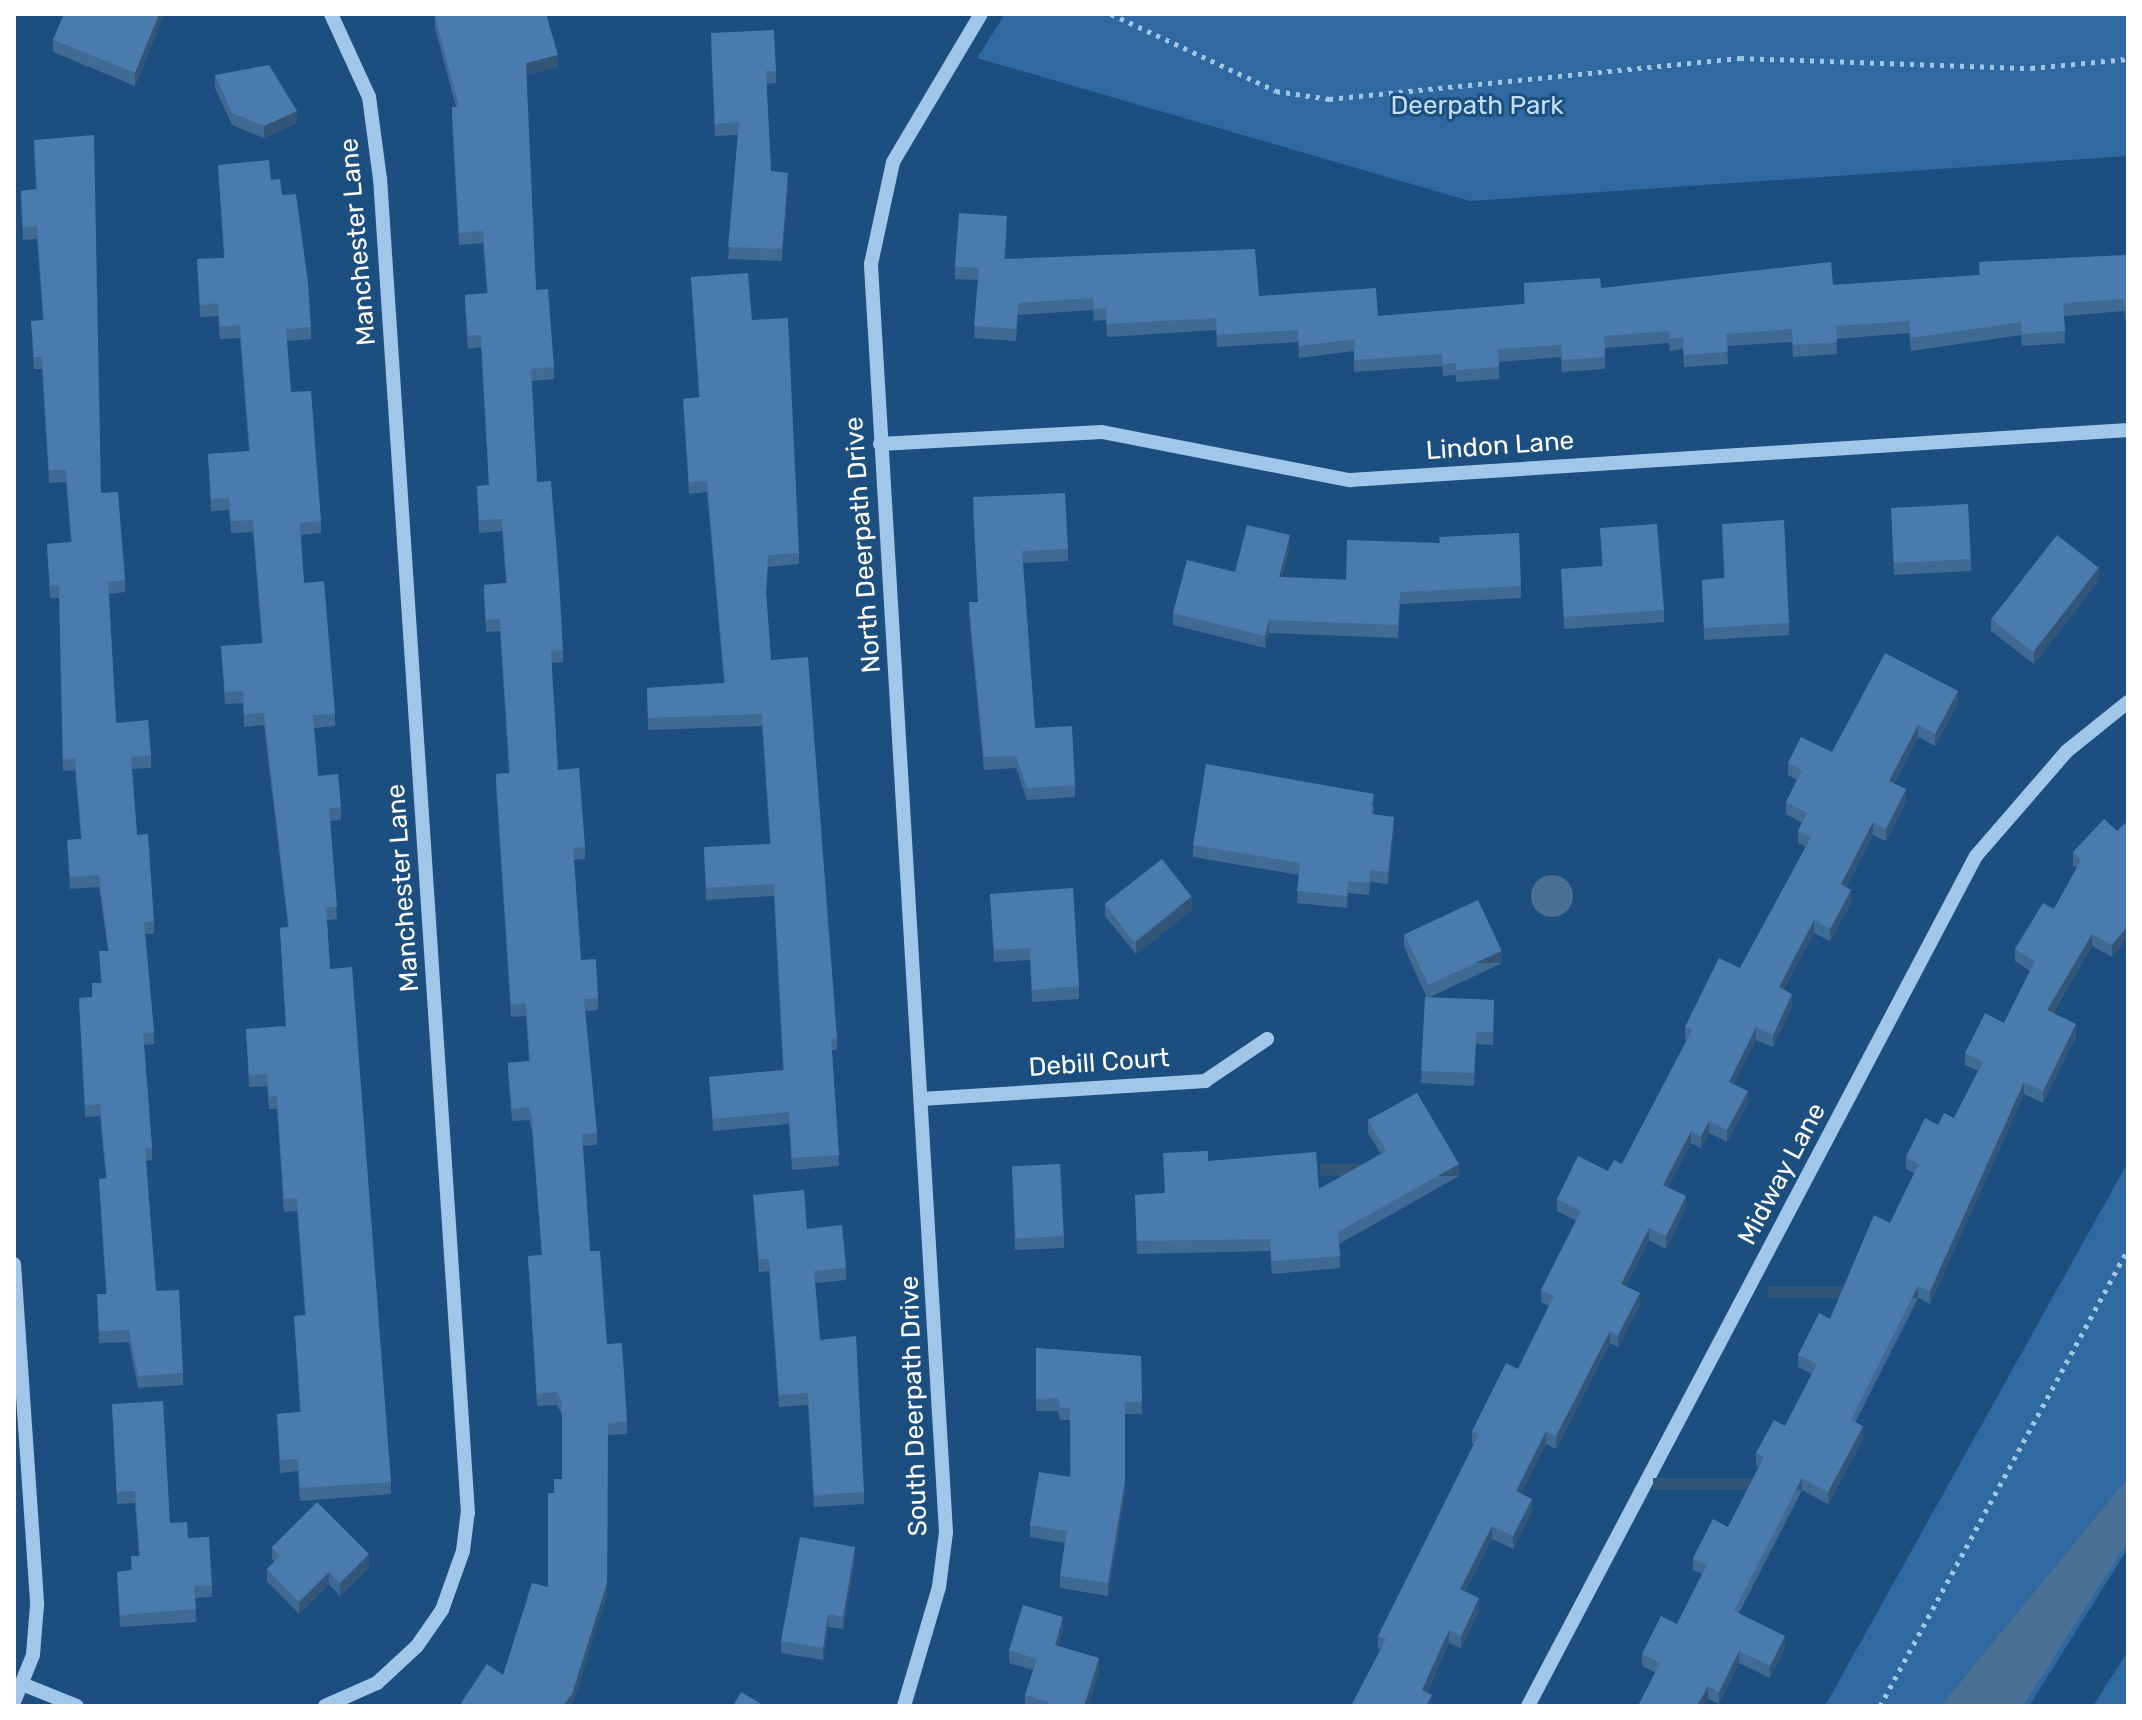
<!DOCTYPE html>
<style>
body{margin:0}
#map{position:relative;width:2142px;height:1720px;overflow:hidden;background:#1c4f80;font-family:Rubik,sans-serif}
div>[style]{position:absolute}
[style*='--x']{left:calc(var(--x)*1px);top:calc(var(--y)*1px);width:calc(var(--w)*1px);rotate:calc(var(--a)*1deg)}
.green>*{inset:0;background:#2f699f}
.water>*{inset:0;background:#4b7095}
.round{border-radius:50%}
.path>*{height:5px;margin-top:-2.5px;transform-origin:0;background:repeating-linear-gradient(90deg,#a0c6e9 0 4px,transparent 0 10px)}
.minor>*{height:14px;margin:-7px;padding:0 7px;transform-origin:7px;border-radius:7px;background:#a0c6e9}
.wall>*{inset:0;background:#3f6a94}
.shaded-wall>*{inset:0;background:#335678;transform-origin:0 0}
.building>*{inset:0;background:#497bac;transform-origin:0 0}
span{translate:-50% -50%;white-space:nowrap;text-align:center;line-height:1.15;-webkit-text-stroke:6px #1c4f80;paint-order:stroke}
.park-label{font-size:26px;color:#c4dff7}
.street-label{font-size:26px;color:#fff}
.frame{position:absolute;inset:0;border:16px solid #fff;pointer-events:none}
</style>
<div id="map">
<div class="green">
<i style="clip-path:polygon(1005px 14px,2128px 14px,2128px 156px,1470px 201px,977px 58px)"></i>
<i style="clip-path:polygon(2128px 1162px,2128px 1548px,2029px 1706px,1825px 1706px)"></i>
<i style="clip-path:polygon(2128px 1651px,2128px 1706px,2093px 1706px)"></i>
</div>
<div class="water">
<i class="round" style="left:1531px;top:875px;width:42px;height:42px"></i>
<i style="clip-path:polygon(2128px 1478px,2128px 1541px,2023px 1706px,1941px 1706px)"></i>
</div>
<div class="path">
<i style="--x:1111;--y:14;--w:182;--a:25"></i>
<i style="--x:1276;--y:91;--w:54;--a:8.6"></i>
<i style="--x:1329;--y:99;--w:413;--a:-5.7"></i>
<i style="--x:1740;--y:58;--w:291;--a:2"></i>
<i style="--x:2031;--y:68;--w:97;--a:-5.3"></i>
<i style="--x:1880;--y:1706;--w:520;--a:-61.51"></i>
</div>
<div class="minor">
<i style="--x:880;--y:444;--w:222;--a:-3.1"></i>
<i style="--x:1102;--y:432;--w:253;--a:11"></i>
<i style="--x:1350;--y:480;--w:780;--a:-3.68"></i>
<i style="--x:921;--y:1099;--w:285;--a:-3.6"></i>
<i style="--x:1205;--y:1081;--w:75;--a:-34.1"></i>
<i style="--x:14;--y:1264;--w:342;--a:86.1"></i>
<i style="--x:37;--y:1605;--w:50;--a:94.6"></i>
<i style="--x:33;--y:1655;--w:51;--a:112"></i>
<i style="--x:22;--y:1684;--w:59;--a:21.8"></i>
<i style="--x:325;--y:1706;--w:57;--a:-23.9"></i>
<i style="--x:377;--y:1683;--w:54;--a:-42.8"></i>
<i style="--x:417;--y:1646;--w:44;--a:-55.2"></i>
<i style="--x:442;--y:1610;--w:63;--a:-70.4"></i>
<i style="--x:463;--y:1551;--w:38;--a:-83"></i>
<i style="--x:468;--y:1513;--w:1337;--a:-93.77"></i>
<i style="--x:380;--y:179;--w:83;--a:-97.6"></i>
<i style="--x:369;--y:97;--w:91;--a:-114.6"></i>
<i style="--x:904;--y:1706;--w:124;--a:-73.6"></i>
<i style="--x:939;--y:1587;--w:55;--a:-82.7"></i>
<i style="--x:946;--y:1532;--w:1270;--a:-93.39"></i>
<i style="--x:871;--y:264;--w:104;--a:-77.8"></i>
<i style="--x:893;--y:162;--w:172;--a:-59.3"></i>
<i style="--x:1528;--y:1706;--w:961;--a:-62.21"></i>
<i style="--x:1976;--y:856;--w:139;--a:-49.1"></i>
<i style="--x:2067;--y:751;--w:78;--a:-38.8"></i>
</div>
<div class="wall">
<i style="clip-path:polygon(64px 14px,164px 14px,135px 86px,53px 52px,53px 40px)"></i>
<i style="clip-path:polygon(435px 16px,558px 67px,526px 75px,536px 290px,554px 367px,554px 379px,532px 381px,537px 482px,563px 650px,563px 662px,551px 663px,558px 770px,585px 847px,585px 859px,574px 860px,581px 960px,598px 998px,598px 1010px,585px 1011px,597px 1133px,597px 1145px,583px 1146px,590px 1251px,607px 1344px,627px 1421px,627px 1434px,608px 1435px,607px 1595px,572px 1706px,461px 1706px,461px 1703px,503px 1675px,548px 1587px,554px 1493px,562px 1479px,562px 1415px,557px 1405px,537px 1406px,528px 1256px,542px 1255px,532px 1131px,529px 1120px,512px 1121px,508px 1075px,508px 1063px,529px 1061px,526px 1016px,511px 1017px,496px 786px,496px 774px,509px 773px,500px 631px,486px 632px,484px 597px,484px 585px,506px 583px,502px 531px,479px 533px,477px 486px,489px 485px,481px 347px,468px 349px,465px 307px,465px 295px,487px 293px,483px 243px,459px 245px,452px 120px,452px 107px,456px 107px,435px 28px)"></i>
<i style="clip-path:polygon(711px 45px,776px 71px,776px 83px,766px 84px,771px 171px,788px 185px,782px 261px,728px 259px,738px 135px,715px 136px)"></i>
<i style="clip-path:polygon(215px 75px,297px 123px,264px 138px,232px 125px,215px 88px)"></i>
<i style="clip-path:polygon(34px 140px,101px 493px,125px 580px,125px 592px,109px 594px,116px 723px,151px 755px,151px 768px,132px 769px,137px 835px,154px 921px,154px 934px,145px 934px,154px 1032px,154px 1044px,144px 1045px,152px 1148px,152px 1160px,146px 1161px,156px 1291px,183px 1373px,183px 1385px,138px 1388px,129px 1342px,99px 1343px,97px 1294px,106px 1294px,99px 1179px,106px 1179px,100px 1116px,85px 1117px,79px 998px,92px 997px,92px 983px,101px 983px,99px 951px,108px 951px,99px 887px,70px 889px,67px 840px,81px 839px,75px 770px,63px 771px,59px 598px,50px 598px,47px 544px,71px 542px,66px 482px,49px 483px,42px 369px,34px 369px,31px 321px,43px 320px,37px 239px,23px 240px,21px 203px,21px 191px,36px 189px)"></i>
<i style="clip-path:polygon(218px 165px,271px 180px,282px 195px,311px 327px,311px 339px,287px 341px,291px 392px,321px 521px,321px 533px,300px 535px,304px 583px,335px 714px,335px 726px,314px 728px,318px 776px,341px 807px,341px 820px,330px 821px,337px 919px,327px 920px,330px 969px,391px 1482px,391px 1494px,300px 1501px,298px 1471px,280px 1473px,277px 1414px,300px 1412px,294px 1316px,305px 1315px,297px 1211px,284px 1212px,277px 1109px,269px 1109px,267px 1086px,249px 1087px,246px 1029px,286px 1026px,280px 928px,288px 927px,264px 725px,244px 727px,243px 703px,225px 704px,221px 646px,262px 644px,253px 532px,231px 533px,229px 510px,211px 511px,208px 454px,249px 451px,240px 338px,220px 339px,218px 316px,200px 317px,197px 259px,224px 258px)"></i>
<i style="clip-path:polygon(1007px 228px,1005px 259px,1259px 296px,1378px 316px,1524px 304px,1524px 283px,1601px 288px,1833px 285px,1979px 275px,1979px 262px,2128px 255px,2128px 321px,2125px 321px,2124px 311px,2064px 316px,2065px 343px,2022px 346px,2021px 335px,1911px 351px,1909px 333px,1836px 339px,1837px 354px,1793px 357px,1792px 342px,1727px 346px,1728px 364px,1684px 367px,1683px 349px,1670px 351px,1669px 343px,1605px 348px,1605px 369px,1562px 372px,1561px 357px,1499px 362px,1499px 379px,1456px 382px,1456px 375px,1443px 376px,1442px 366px,1354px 372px,1354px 351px,1299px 358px,1298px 342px,1217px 347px,1216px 330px,1107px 337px,1106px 320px,1094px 321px,1093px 310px,1018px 315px,1016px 341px,974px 338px,978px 280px,955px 279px,955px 266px)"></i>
<i style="clip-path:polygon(691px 277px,752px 320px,799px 553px,799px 564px,768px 567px,766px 595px,771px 660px,837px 1038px,837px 1050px,832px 1050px,839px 1166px,792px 1170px,789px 1124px,713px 1131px,709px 1077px,783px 1070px,774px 896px,706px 900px,704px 847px,770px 844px,762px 726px,648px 730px,647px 688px,724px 683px,707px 492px,689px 494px,683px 399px,699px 398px)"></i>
<i style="clip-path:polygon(1891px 508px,1971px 559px,1971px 571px,1894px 575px)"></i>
<i style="clip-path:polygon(973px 509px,1068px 549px,1068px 561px,1023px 563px,1035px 728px,1075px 785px,1075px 797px,1027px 800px,1016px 768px,984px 770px,969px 615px,969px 602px,978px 602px)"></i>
<i style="clip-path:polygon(1722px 524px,1789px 623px,1789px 635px,1704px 640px,1702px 580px,1724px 578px)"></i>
<i style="clip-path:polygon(1600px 528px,1664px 610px,1664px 622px,1564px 629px,1561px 569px,1602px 566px)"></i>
<i style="clip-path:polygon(1290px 547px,1282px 577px,1521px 586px,1521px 598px,1400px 604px,1398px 638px,1269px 633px,1265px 648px,1173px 625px,1173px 613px,1235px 572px)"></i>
<i style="clip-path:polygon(2099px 580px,2034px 664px,1991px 631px,1991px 619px)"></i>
<i style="clip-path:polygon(1958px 703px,1935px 746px,1918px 737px,1894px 784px,1906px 802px,1886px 841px,1873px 835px,1846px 887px,1851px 902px,1830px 941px,1814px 933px,1784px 989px,1792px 1006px,1773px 1047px,1756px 1040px,1734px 1084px,1748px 1103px,1727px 1142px,1709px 1133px,1701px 1148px,1691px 1143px,1668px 1187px,1686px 1208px,1666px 1249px,1649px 1240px,1626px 1286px,1640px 1305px,1618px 1347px,1610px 1343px,1556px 1449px,1546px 1444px,1521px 1494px,1532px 1512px,1513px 1549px,1492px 1539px,1465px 1591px,1479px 1610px,1461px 1648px,1449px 1643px,1427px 1692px,1432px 1706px,1378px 1648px,1378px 1636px,1474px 1444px,1472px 1443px,1472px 1431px,1518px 1369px,1549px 1306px,1541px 1302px,1541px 1290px,1576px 1221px,1557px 1211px,1557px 1199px,1608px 1171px,1622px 1164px,1687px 1040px,1685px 1039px,1685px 1027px,1740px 968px,1806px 847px,1798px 843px,1798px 831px,1802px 823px,1786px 814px,1786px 802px,1797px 780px,1788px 775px,1788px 763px,1832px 752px)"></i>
<i style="clip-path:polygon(1374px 806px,1373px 814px,1394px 829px,1388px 884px,1370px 882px,1369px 895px,1348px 893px,1347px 908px,1297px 903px,1299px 875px,1193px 857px,1193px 845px)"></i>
<i style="clip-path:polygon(2117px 831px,2112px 957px,2092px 946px,2053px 1013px,2076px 1036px,2043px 1103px,2024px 1094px,1930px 1304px,1918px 1298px,1855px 1423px,1863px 1439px,1828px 1504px,1802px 1490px,1739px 1613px,1785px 1648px,1770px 1678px,1739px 1663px,1719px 1704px,1642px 1666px,1642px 1654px,1677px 1624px,1702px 1574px,1693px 1570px,1693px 1558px,1728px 1527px,1759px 1467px,1756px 1465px,1756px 1453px,1785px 1426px,1812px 1374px,1798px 1367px,1798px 1355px,1830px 1319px,1890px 1223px,1914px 1173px,1906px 1169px,1906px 1157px,1938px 1125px,1954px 1118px,1978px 1071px,1965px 1065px,1965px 1053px,2004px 1023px,2030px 971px,2015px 961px,2015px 949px,2054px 909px,2077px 868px,2073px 865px,2073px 852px)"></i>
<i style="clip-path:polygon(990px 894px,1079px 986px,1079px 999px,1032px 1002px,1030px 960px,994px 962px)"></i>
<i style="clip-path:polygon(1105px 904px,1192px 910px,1136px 954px,1105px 916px)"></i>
<i style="clip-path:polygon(1404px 934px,1502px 963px,1428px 998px,1494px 1000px,1493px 1045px,1476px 1044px,1474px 1086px,1421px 1083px,1427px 998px,1404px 947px)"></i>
<i style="clip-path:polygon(1368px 1120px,1459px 1176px,1339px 1244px,1340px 1268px,1272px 1274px,1270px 1251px,1137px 1254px,1135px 1195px,1164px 1193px,1208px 1161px,1319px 1189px,1381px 1154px,1368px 1133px)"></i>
<i style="clip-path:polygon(1012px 1166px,1064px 1236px,1064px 1248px,1015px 1250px)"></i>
<i style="clip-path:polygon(753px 1195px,807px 1229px,846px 1268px,846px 1280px,815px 1283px,820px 1340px,864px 1492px,864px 1504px,814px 1507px,808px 1405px,779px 1407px,769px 1271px,759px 1272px)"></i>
<i style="clip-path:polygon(1036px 1348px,1141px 1356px,1142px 1414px,1125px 1414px,1125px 1493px,1108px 1596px,1060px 1588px,1060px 1576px,1065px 1543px,1030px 1537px,1030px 1525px,1070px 1477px,1070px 1420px,1060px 1420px,1058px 1411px,1036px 1411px)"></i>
<i style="clip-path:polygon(112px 1404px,170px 1523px,188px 1538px,212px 1585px,212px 1597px,195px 1598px,196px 1622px,120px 1627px,117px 1572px,131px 1570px,131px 1556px,139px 1556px,135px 1503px,117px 1504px)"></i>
<i style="clip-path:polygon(272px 1547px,369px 1567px,340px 1596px,329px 1584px,299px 1614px,267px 1581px,267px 1569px,274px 1562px,272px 1559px)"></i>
<i style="clip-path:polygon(855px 1559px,843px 1629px,828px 1627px,823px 1660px,781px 1653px,781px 1641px)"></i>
<i style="clip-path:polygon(1063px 1629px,1058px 1646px,1099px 1670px,1088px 1706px,1025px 1706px,1025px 1695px,1033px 1670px,1009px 1663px,1009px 1650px)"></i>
</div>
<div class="shaded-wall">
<i style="clip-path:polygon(159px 14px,164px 14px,135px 86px,135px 73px)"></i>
<i style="clip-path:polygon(558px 55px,558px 67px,526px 75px,526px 63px)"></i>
<i style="clip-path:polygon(297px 111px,297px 123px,264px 138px,264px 126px)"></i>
<i style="clip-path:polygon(788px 173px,788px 185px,782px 261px,782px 249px)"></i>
<i style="clip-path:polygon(1290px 535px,1290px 547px,1279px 589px,1279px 577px)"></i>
<i style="clip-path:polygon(2099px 568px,2099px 580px,2034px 664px,2034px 651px)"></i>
<i style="clip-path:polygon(1269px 620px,1269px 633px,1265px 648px,1265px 636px)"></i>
<i style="clip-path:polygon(1958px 691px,1958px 703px,1935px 746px,1935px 734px)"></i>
<i style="clip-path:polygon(1918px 725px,1918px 737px,1889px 793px,1889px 781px)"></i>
<i style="clip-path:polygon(1906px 789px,1906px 802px,1886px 841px,1886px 829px)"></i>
<i style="clip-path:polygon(1394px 817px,1394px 829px,1388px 884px,1388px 872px)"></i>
<i style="clip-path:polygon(1873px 822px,1873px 835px,1841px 897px,1841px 884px)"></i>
<i style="clip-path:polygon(1851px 890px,1851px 902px,1830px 941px,1830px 929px)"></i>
<i style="clip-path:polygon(1192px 897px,1192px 910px,1136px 954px,1136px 942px)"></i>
<i style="clip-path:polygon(1814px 920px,1814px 933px,1779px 999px,1779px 987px)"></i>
<i style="clip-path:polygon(2128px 926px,2128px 938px,2112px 957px,2112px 945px)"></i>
<i style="clip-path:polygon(2092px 934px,2092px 946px,2047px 1022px,2047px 1010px)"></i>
<i style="left:1502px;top:951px;width:12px;height:83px;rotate:90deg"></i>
<i style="clip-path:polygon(1792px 994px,1792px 1006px,1773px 1047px,1773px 1035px)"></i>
<i style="clip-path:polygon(2076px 1024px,2076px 1036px,2043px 1103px,2043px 1091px)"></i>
<i style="clip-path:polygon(1756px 1027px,1756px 1040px,1729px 1094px,1729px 1082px)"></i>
<i style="clip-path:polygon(2024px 1082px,2024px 1094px,1930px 1304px,1930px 1291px)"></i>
<i style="clip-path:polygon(1748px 1091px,1748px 1103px,1727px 1142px,1727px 1130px)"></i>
<i style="clip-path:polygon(1709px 1121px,1709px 1133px,1701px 1148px,1701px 1136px)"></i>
<i style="clip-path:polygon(1691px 1131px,1691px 1143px,1663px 1197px,1663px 1185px)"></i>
<i style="left:1459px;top:1164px;width:12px;height:139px;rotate:90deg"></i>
<i style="clip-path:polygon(1686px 1196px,1686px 1208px,1666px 1249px,1666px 1236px)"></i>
<i style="clip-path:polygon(1649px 1228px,1649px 1240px,1621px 1296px,1621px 1284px)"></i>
<i style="left:1918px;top:1286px;width:12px;height:150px;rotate:90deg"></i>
<i style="clip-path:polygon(1640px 1293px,1640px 1305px,1618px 1347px,1618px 1335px)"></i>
<i style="clip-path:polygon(1610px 1331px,1610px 1343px,1556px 1449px,1556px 1436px)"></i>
<i style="clip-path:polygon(1863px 1426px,1863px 1439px,1828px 1504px,1828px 1492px)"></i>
<i style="clip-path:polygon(1546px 1431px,1546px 1444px,1516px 1503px,1516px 1491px)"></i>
<i style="clip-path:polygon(608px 1435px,607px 1595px,572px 1706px,563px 1706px)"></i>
<i style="left:1802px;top:1478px;width:12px;height:149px;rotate:90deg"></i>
<i style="clip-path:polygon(1125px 1481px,1125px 1493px,1108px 1596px,1108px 1583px)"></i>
<i style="clip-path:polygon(1532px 1499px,1532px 1512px,1513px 1549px,1513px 1536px)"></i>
<i style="clip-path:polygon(1492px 1526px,1492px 1539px,1460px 1601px,1460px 1589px)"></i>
<i style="clip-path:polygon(855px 1547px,855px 1559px,843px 1629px,843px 1617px)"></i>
<i style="clip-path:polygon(369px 1554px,369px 1567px,340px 1596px,340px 1583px)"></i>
<i style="clip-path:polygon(329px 1572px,329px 1584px,299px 1614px,299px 1602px)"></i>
<i style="clip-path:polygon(1479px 1598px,1479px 1610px,1461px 1648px,1461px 1636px)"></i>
<i style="clip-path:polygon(828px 1614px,828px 1627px,823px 1660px,823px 1648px)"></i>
<i style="clip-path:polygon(1063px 1617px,1063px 1629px,1055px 1657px,1055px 1645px)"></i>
<i style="clip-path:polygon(1449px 1630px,1449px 1643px,1422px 1702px,1422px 1690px)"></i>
<i style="clip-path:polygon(1785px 1636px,1785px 1648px,1770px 1678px,1770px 1666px)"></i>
<i style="clip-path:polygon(1739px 1651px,1739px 1663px,1719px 1704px,1719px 1692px)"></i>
<i style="clip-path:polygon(1099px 1658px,1099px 1670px,1088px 1706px,1084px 1706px)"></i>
<i style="clip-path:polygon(1708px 1686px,1708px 1698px,1703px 1706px,1697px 1706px)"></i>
<i style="clip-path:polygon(1432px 1695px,1432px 1706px,1426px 1706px)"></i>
</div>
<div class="building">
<i style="clip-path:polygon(64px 14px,159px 14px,135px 73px,53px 40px)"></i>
<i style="clip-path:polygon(442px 14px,528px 14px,528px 15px,546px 14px,558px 55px,526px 63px,536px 290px,548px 289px,554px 367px,531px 369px,537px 482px,551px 481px,559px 580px,563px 650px,551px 651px,558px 770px,579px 768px,585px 847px,573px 848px,581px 960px,596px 959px,598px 998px,584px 999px,597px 1133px,582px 1134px,590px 1251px,600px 1251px,607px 1344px,622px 1343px,627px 1421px,608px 1423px,607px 1583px,572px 1694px,563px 1706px,465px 1706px,461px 1703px,487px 1664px,503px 1675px,532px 1583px,548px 1587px,548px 1493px,554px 1493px,554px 1479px,562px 1479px,562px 1403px,557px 1392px,537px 1394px,528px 1256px,542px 1255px,532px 1119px,529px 1107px,512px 1109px,508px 1063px,530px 1061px,526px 1003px,511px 1005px,496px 774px,510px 773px,500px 619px,486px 620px,484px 585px,507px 583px,502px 519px,479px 520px,477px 486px,489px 485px,481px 335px,468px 336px,465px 295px,488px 293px,483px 231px,459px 233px,452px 107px,459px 107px,435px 16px)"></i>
<i style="clip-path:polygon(774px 30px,776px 71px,766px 71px,771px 171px,788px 173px,782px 249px,728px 247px,739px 122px,715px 124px,711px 33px)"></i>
<i style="clip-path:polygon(269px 65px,297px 111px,264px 126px,232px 113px,215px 75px)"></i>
<i style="clip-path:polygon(94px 135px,101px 493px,118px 492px,125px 580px,108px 582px,116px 723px,148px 720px,151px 755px,131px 757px,137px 835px,148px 834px,154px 921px,144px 922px,154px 1032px,143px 1033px,152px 1148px,145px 1148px,156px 1291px,179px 1290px,183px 1373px,138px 1376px,129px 1330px,99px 1331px,97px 1294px,107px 1294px,99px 1179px,107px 1178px,100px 1104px,85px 1105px,79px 998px,93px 997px,92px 983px,102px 983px,99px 951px,109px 951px,99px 875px,70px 877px,67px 840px,82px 839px,75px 758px,63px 759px,59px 585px,50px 586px,47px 544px,72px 542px,66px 470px,49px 470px,42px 357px,34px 357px,31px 321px,44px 320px,37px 226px,23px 227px,21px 191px,37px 189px,34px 140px)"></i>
<i style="clip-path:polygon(269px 160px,271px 180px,280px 179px,282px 195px,296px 194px,308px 282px,311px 327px,286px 329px,291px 392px,311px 391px,321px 521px,300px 523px,304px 583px,324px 581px,335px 714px,313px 715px,318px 776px,338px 774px,341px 807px,329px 808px,337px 907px,326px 907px,330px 969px,352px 967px,391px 1482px,300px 1488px,298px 1459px,280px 1460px,277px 1414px,301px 1412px,294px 1316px,306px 1315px,297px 1198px,284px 1199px,277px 1096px,269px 1097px,267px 1074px,249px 1075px,246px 1029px,286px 1026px,280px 928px,289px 927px,264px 713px,244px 714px,243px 691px,225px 692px,221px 646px,263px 643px,253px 520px,231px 521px,229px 498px,211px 499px,208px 454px,250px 451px,240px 325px,220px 327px,218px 303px,200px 305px,197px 259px,225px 258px,218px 165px)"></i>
<i style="clip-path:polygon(959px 213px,1007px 216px,1004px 259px,1255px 249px,1259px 296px,1376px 288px,1378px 316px,1525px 304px,1524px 283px,1600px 278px,1601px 288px,1831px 262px,1833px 285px,1980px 275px,1979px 262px,2128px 255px,2128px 308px,2125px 309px,2124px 299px,2063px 303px,2065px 331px,2022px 334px,2021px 322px,1911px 338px,1909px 321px,1836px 326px,1837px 342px,1793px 345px,1792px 329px,1726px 334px,1728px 352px,1684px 355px,1683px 337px,1670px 339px,1669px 331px,1604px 336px,1605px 357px,1562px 360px,1561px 345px,1498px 349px,1499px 367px,1456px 370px,1456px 363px,1443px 364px,1442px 354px,1354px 360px,1355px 339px,1299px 346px,1298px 330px,1217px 335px,1216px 318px,1107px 324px,1106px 308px,1094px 309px,1093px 298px,1018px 303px,1016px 329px,974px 326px,979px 268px,955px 266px)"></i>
<i style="clip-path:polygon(748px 273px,752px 320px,788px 318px,799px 553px,768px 555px,766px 590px,771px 660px,808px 657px,837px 1038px,831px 1038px,839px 1155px,792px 1158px,789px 1112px,713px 1119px,709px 1077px,784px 1070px,774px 884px,706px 888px,704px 847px,771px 844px,762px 714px,648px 718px,647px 688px,725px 683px,707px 481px,689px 482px,683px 399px,700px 397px,691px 277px)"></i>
<i style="clip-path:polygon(1065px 493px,1068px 549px,1022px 551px,1035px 728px,1072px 726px,1075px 785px,1027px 788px,1016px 756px,984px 757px,969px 602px,978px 602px,973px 497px)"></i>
<i style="left:1968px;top:504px;width:55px;height:77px;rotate:87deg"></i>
<i style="clip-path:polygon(1784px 520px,1789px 623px,1704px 628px,1702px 580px,1725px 578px,1722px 524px)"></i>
<i style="clip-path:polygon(1657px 524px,1664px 610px,1564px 617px,1561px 569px,1603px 566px,1600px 528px)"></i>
<i style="clip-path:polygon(1247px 525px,1290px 535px,1279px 577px,1346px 580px,1347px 540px,1440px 543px,1439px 537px,1519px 533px,1521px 586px,1400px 592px,1398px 625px,1269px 620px,1265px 636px,1173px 613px,1187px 560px,1235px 572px)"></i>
<i style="left:2057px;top:535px;width:53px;height:107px;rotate:38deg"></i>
<i style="clip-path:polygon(1885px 653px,1958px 691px,1935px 734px,1918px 725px,1889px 781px,1906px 789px,1886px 829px,1873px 822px,1841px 884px,1851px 890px,1830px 929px,1814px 920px,1779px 987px,1792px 994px,1773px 1035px,1756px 1027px,1729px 1082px,1748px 1091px,1727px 1130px,1709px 1121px,1701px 1136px,1691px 1131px,1663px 1185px,1686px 1196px,1666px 1236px,1649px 1228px,1621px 1284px,1640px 1293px,1618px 1335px,1610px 1331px,1556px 1436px,1546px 1431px,1516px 1491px,1532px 1499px,1513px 1536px,1492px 1526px,1460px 1589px,1479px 1598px,1461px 1636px,1449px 1630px,1422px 1690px,1432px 1695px,1426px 1706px,1351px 1706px,1386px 1639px,1378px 1636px,1479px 1434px,1472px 1431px,1506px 1363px,1518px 1369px,1554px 1296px,1541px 1290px,1581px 1211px,1557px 1199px,1578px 1156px,1608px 1171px,1614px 1160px,1622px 1164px,1692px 1030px,1685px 1027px,1719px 958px,1740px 968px,1811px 837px,1798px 831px,1807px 813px,1786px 802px,1802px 770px,1788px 763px,1801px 737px,1832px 752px)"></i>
<i style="clip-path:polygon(1206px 764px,1374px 794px,1371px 814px,1394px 817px,1388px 872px,1370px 870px,1369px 883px,1348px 881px,1347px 896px,1297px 891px,1300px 863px,1193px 845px)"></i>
<i style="clip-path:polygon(2104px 819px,2117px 831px,2125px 823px,2128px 826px,2128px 926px,2112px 945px,2092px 934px,2047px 1010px,2076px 1024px,2043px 1091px,2024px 1082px,1930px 1291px,1918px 1286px,1851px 1420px,1863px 1426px,1828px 1492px,1802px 1478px,1734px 1611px,1785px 1636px,1770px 1666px,1739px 1651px,1719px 1692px,1708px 1686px,1697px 1706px,1638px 1706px,1660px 1663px,1642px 1654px,1661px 1616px,1677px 1624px,1707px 1565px,1693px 1558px,1713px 1519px,1728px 1527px,1764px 1457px,1756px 1453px,1774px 1420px,1785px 1426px,1817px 1364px,1798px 1355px,1819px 1313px,1830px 1319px,1874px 1215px,1890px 1223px,1919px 1164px,1906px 1157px,1925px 1118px,1938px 1125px,1944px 1113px,1954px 1118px,1983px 1062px,1965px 1053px,1985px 1013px,2004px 1023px,2035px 961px,2015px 949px,2043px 903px,2054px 909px,2081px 860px,2073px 852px)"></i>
<i style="left:1162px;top:859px;width:48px;height:73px;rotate:52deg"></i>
<i style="clip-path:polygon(1073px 888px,1079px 986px,1032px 990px,1030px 948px,994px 950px,990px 894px)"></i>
<i style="left:1478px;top:900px;width:56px;height:81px;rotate:65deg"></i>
<i style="clip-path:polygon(1425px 997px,1494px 1000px,1493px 1032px,1476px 1032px,1474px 1073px,1421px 1071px)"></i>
<i style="clip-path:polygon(1417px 1093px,1459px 1164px,1338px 1232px,1340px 1256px,1272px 1261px,1270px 1239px,1137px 1241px,1135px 1195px,1165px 1193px,1163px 1153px,1208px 1151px,1208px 1161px,1316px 1152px,1319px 1189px,1386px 1151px,1368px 1120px)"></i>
<i style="left:1060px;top:1164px;width:72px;height:48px;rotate:87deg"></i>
<i style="clip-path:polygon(804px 1190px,807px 1229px,842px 1225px,846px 1268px,814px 1271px,820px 1340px,856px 1336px,864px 1492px,814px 1495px,808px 1393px,779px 1395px,769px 1259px,759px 1259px,753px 1195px)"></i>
<i style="clip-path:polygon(1036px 1348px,1141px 1356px,1142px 1402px,1125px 1402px,1125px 1481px,1108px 1583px,1060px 1576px,1067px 1531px,1030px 1525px,1039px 1472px,1071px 1477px,1070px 1408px,1060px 1408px,1058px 1398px,1036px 1399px)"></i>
<i style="clip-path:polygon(163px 1401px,170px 1523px,187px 1522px,188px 1538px,209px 1537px,212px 1585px,194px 1586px,196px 1609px,120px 1615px,117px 1572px,132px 1570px,131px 1556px,140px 1556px,135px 1491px,117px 1492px,112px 1404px)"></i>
<i style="clip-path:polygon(317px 1502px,369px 1554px,340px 1583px,329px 1572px,299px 1602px,267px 1569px,280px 1556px,272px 1547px)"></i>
<i style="clip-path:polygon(800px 1537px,855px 1547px,843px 1617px,828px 1614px,823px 1648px,781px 1641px)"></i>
<i style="clip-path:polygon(1023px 1605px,1063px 1617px,1055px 1645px,1099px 1658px,1084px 1706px,1047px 1706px,1048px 1702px,1025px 1695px,1037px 1659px,1009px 1650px)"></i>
<i style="clip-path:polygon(741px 1692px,765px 1706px,733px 1706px)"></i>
</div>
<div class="park-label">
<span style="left:1477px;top:106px">Deerpath Park</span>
</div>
<div class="street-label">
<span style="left:358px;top:242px;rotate:-95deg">Manchester Lane</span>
<span style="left:1500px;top:446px;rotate:-4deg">Lindon Lane</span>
<span style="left:863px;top:545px;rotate:-94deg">North Deerpath Drive</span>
<span style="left:403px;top:888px;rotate:-94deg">Manchester Lane</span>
<span style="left:1099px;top:1063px;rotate:-4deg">Debill Court</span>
<span style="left:1782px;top:1174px;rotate:-62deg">Midway Lane</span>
<span style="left:914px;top:1406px;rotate:-92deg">South Deerpath Drive</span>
</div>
<div class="frame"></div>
</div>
